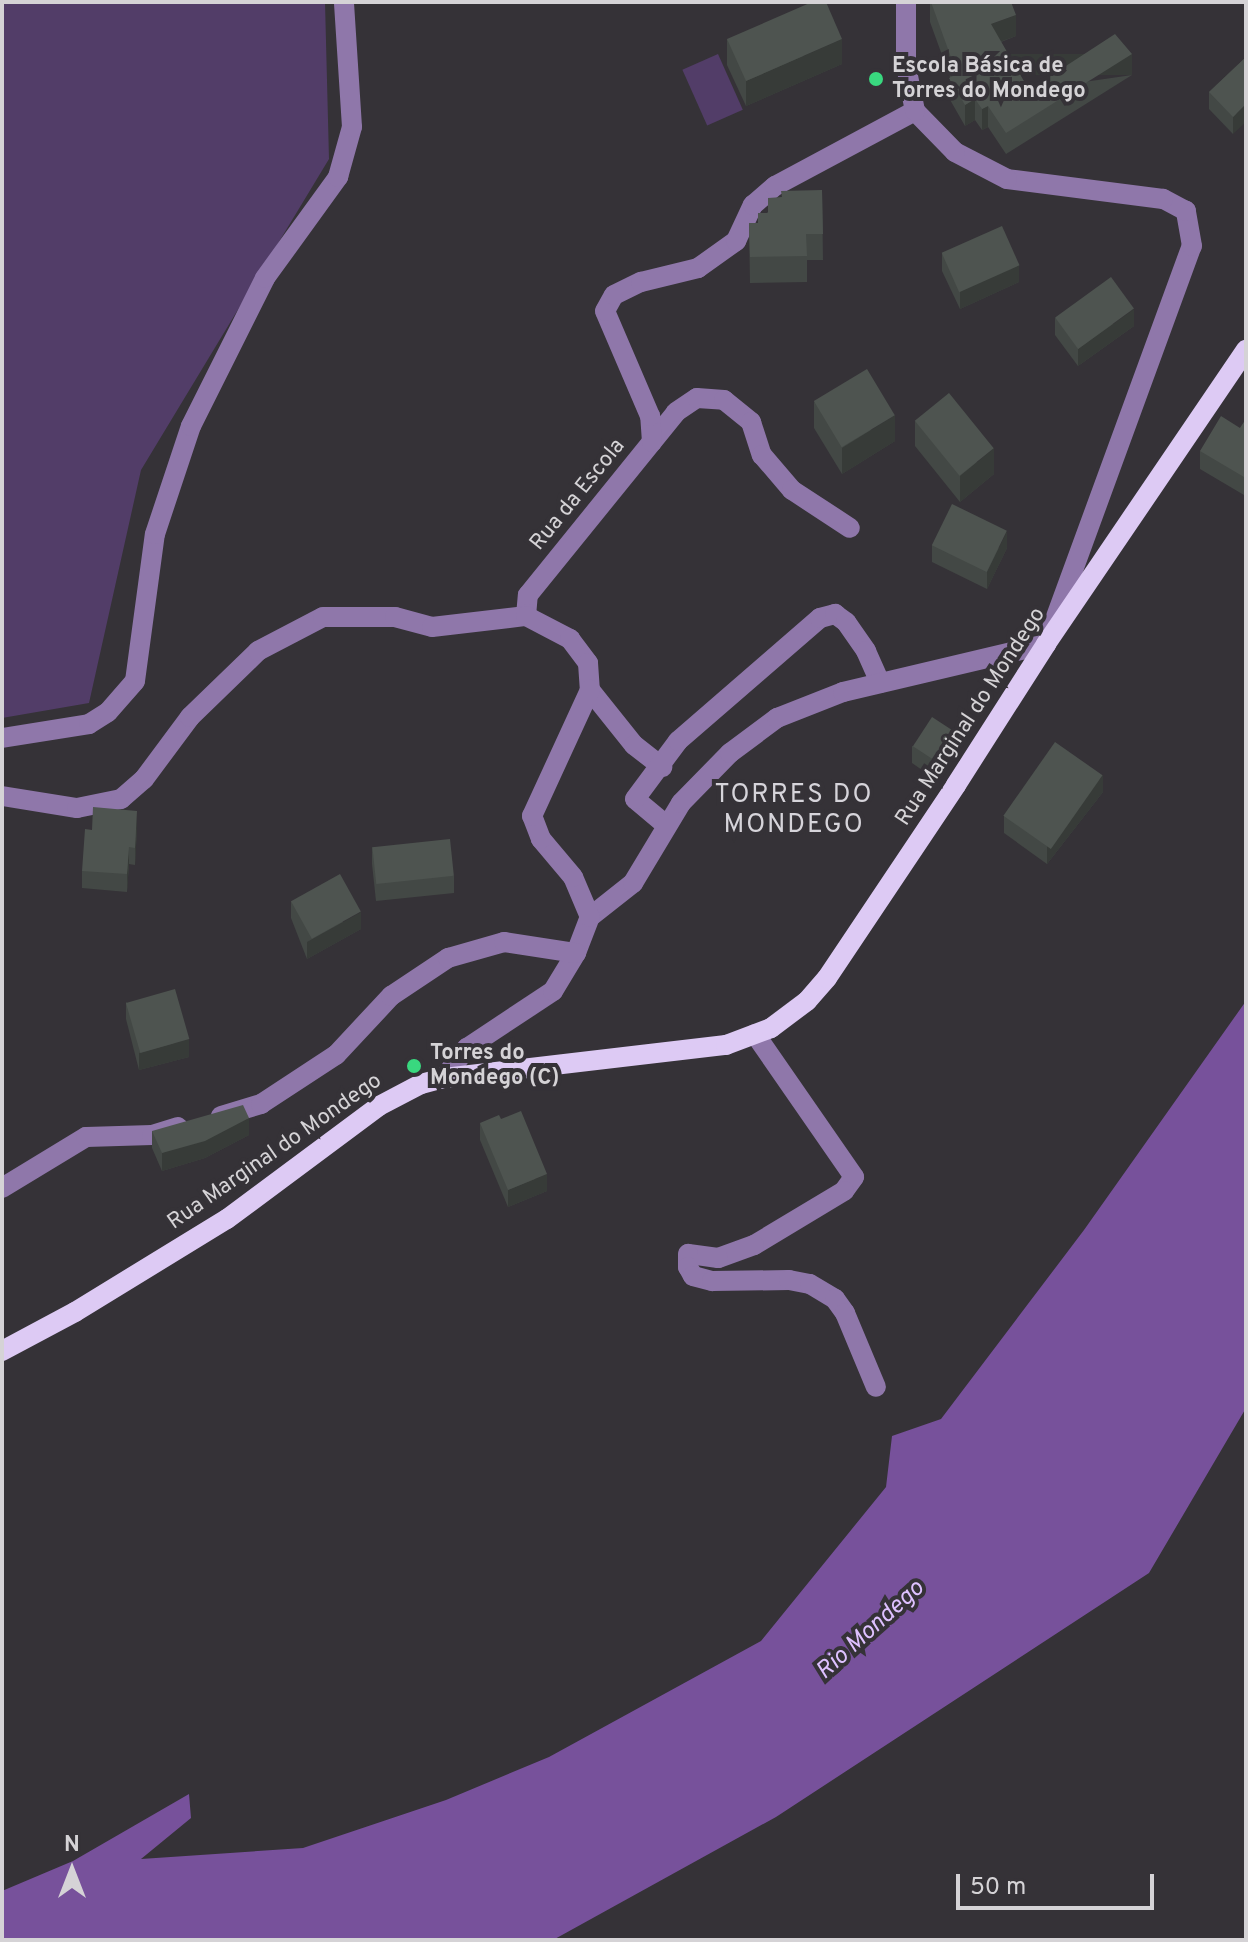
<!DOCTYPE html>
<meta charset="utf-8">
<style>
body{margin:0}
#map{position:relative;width:1248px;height:1942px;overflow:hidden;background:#353237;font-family:Overpass,sans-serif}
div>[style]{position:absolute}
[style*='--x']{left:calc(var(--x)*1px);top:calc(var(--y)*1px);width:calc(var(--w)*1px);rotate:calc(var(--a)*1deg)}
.green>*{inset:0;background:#523d68;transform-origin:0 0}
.water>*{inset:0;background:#77519b}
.minor>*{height:20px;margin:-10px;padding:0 10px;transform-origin:10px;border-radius:10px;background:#8f77aa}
.major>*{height:20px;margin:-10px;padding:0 10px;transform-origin:10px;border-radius:10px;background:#ddcaf4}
.wall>*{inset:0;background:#434845}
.shaded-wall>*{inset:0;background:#373b38;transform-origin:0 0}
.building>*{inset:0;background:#4e5450;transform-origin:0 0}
.dots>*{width:22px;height:22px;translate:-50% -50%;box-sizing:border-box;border:4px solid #353237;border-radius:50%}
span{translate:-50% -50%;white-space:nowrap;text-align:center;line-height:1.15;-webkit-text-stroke:8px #353237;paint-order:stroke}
.poi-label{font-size:22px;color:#d5d3d6;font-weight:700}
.left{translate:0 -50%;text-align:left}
.street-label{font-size:22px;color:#d5d3d6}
.water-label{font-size:24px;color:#dec1ff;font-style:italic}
.quarter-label{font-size:26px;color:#d6d4da;letter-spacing:2px}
.frame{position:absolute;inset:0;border:4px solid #d5d3d6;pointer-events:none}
.north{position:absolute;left:32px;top:1830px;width:80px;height:80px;-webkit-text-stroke:6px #353237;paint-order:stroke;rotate:0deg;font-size:22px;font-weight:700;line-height:32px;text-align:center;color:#d5d3d6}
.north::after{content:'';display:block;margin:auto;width:28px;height:36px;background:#d5d3d6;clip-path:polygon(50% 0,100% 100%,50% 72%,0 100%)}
.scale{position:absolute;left:956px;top:1874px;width:198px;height:36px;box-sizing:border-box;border:4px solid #d5d3d6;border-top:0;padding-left:10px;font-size:24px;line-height:28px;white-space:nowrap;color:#d5d3d6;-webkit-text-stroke:6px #353237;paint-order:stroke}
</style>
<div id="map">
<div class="green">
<i style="clip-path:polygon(2px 2px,325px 2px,329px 159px,141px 470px,89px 703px,2px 718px)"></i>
<i style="left:718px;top:54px;width:61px;height:39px;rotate:66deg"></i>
</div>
<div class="water">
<i style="clip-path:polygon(1246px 1001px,1246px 1408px,1149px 1573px,776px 1817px,553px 1940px,2px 1940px,2px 1891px,73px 1861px,189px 1794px,191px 1818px,141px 1859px,303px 1848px,446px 1800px,549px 1757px,761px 1641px,886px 1487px,892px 1436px,941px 1419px,1084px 1230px)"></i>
</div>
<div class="minor">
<i style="--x:652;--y:442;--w:38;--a:-51"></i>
<i style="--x:676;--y:412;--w:25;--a:-34"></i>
<i style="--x:697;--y:398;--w:27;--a:4"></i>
<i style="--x:724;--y:400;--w:35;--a:39"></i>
<i style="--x:751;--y:422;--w:35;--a:72"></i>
<i style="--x:762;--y:455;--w:46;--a:49.4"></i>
<i style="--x:792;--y:490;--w:69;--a:33.2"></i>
<i style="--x:526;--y:616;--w:21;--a:-85"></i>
<i style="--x:528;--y:595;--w:197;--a:-51"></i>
<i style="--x:652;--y:442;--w:26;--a:-94"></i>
<i style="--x:650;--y:416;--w:114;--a:-113.2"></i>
<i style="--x:605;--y:311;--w:18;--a:-61"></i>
<i style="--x:614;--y:295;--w:30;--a:-26"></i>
<i style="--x:641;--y:282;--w:59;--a:-13.8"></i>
<i style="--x:698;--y:268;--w:47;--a:-35.4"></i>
<i style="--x:736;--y:241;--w:40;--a:-65"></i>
<i style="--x:753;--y:205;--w:29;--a:-41"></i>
<i style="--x:775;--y:186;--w:159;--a:-28.2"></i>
<i style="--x:2;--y:738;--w:88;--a:-9.1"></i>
<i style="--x:89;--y:724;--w:22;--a:-32"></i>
<i style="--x:108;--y:712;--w:41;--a:-48.9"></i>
<i style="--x:135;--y:681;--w:148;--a:-82.3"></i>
<i style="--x:155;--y:534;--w:114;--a:-71.6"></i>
<i style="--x:191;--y:426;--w:165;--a:-63.4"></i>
<i style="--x:265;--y:278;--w:125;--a:-54.1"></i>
<i style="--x:338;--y:177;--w:52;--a:-74.4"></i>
<i style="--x:352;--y:127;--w:125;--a:-93.7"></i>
<i style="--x:2;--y:796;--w:76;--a:9.1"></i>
<i style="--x:77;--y:808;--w:45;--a:-11.6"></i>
<i style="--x:121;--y:799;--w:30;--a:-41"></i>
<i style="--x:144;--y:779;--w:77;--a:-53.4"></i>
<i style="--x:190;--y:717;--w:95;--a:-44.1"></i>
<i style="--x:258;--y:651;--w:73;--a:-27.6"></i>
<i style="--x:323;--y:617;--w:72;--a:0"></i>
<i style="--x:395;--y:617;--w:38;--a:15"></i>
<i style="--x:432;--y:627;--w:95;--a:-6.7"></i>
<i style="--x:526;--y:616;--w:50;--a:27.6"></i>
<i style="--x:570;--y:639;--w:30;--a:53"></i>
<i style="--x:588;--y:663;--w:27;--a:86"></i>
<i style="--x:590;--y:690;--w:70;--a:51.3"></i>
<i style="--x:634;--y:745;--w:36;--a:38"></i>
<i style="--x:666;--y:825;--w:40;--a:-140"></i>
<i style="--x:635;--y:799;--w:72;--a:-53.4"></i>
<i style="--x:678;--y:741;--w:188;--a:-40.9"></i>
<i style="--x:820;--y:618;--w:16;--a:-15"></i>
<i style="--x:835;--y:614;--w:14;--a:36"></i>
<i style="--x:846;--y:622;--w:35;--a:55"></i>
<i style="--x:866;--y:651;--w:35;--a:66"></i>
<i style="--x:590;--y:917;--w:55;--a:-38.3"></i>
<i style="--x:633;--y:883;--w:93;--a:-59"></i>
<i style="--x:681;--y:803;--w:70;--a:-45.6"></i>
<i style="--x:730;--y:753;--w:59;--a:-36.7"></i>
<i style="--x:777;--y:718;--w:71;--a:-21.5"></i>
<i style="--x:843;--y:692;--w:209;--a:-13.3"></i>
<i style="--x:1046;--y:644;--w:424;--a:-69.9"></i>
<i style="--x:1192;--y:246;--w:36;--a:-100"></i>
<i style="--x:1186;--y:211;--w:26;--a:-152"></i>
<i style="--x:1163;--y:199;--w:157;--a:-172.7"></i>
<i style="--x:1007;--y:179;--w:59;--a:-152.6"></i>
<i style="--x:955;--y:152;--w:57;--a:-134.3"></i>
<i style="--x:915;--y:111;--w:46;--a:-101.3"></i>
<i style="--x:906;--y:66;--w:64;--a:-90"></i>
<i style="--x:755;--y:1034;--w:174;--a:55.3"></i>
<i style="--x:854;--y:1177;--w:17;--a:126"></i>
<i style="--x:844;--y:1191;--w:105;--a:149"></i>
<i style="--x:754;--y:1245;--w:38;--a:160"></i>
<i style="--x:718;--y:1258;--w:30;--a:-172"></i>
<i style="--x:688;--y:1254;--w:13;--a:90"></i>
<i style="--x:688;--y:1267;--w:10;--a:61"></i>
<i style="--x:693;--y:1276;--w:20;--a:15"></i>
<i style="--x:712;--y:1281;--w:77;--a:-0.7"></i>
<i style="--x:789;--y:1280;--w:21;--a:11"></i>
<i style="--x:810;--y:1284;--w:29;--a:31"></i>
<i style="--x:835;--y:1299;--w:17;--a:54"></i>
<i style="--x:845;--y:1313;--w:80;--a:67.3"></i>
<i style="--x:444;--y:1078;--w:38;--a:-53"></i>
<i style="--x:467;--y:1048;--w:103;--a:-33.5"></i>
<i style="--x:553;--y:991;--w:44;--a:-58.8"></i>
<i style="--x:576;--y:953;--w:39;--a:-69"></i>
<i style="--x:590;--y:917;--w:43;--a:-113"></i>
<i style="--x:573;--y:877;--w:50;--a:-130.1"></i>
<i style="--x:541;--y:839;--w:25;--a:-111"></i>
<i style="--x:532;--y:816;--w:139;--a:-65.3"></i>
<i style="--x:221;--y:1116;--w:42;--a:-16.7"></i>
<i style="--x:261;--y:1104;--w:90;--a:-33.2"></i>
<i style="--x:336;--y:1055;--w:81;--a:-47"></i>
<i style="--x:391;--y:996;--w:69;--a:-33.7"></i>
<i style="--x:448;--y:958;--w:58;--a:-15.9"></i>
<i style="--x:504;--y:942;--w:73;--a:8.7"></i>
<i style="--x:2;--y:1188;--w:98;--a:-31.3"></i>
<i style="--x:86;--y:1137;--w:66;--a:-1.7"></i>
<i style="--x:152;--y:1135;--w:27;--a:-17"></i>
</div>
<div class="major">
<i style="--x:2;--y:1351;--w:83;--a:-28.1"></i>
<i style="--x:75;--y:1312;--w:178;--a:-31.5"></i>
<i style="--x:227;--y:1219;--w:189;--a:-36.6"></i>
<i style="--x:379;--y:1106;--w:47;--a:-27.6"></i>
<i style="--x:421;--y:1084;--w:24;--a:-15"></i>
<i style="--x:444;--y:1078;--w:284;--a:-6.7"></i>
<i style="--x:726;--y:1045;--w:48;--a:-20.7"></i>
<i style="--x:771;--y:1028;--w:45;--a:-36.9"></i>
<i style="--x:807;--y:1001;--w:30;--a:-49"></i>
<i style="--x:827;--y:978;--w:232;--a:-56.2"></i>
<i style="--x:956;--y:785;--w:167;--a:-57.4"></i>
<i style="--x:1046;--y:644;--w:356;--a:-55.8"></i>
</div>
<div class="wall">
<i style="clip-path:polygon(930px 2px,1016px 36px,1001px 42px,1029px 90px,1132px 75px,1006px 154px,988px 127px,982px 130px,975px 120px,965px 126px,949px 98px,950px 77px,930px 22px)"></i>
<i style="clip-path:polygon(727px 39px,842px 64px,746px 106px,727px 65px)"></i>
<i style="clip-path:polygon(1246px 57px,1233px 134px,1209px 109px,1209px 92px)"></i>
<i style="clip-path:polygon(822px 190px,823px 260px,807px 260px,807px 282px,750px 283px,749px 223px,758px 223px,781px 197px)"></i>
<i style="clip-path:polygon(942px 253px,1019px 282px,960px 309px,942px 271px)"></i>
<i style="clip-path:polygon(1055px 318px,1134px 326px,1078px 366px,1055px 335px)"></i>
<i style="clip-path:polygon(814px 402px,895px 441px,842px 474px,814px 428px)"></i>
<i style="clip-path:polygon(1246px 419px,1244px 495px,1200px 469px,1200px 451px,1240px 428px)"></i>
<i style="clip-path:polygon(915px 421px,994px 474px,960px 502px,915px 446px)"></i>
<i style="clip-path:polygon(932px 545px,1007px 548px,987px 589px,932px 562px)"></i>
<i style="clip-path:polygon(912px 746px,955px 750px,935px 779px,912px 763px)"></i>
<i style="clip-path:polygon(1103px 792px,1047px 864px,1004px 833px,1004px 816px)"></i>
<i style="clip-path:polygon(137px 828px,135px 865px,129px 864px,127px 892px,82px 888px,82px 871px)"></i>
<i style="clip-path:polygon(372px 847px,454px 876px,454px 893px,376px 901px,372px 864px)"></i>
<i style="clip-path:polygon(291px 901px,361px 929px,307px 959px,291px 918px)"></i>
<i style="clip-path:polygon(126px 1002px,189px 1057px,139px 1070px,126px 1019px)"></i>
<i style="clip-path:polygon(480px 1123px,547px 1191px,508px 1207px,480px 1140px)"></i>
<i style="clip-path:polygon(152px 1131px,249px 1135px,205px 1158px,162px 1171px,152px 1148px)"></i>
</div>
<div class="shaded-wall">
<i style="clip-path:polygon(1016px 15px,1016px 36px,991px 45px,991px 24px)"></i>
<i style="clip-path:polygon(842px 39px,842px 64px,746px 106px,746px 81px)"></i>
<i style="left:1132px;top:54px;width:21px;height:149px;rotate:90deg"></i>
<i style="clip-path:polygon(975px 99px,975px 120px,965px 126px,965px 105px)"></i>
<i style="clip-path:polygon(1246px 104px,1246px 122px,1233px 134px,1233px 117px)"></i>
<i style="clip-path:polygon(988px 106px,988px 127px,982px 130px,982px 109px)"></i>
<i style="clip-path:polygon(1019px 265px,1019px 282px,960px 309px,960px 291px)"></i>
<i style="clip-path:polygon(1134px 309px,1134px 326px,1078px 366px,1078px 349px)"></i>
<i style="clip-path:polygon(895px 415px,895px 441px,842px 474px,842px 448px)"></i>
<i style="clip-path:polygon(994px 448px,994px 474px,960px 502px,960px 476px)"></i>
<i style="clip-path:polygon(1246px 474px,1246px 491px,1244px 495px,1244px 477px)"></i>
<i style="clip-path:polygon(1007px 531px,1007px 548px,987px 589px,987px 572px)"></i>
<i style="clip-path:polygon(955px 732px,955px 750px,935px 779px,935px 762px)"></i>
<i style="clip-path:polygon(1103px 775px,1103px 792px,1047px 864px,1047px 846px)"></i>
<i style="clip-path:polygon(137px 811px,137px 828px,135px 865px,135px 848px)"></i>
<i style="clip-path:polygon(129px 847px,129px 864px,127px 892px,127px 874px)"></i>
<i style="clip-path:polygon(361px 912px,361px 929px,307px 959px,307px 942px)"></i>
<i style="clip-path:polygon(189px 1039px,189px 1057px,139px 1070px,139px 1053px)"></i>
<i style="clip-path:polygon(249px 1118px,249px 1135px,205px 1158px,162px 1171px,162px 1153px)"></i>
<i style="clip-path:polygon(547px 1174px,547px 1191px,508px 1207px,508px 1190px)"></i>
</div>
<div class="building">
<i style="clip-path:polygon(812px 2px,826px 2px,842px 39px,746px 81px,727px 39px)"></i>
<i style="clip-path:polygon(931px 2px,1011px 2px,1016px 15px,991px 24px,1029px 90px,1115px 34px,1132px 54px,1006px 133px,988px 106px,982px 109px,975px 99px,965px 105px,949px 78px,957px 74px)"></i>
<i style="clip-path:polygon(1246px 57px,1246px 104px,1233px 117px,1209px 92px)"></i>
<i style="clip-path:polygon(822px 190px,823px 234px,806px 234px,807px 256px,750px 257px,749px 223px,758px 223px,758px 213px,768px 213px,768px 198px,782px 197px,781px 191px)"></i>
<i style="left:1002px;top:226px;width:43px;height:66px;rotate:66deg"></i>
<i style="left:1111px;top:277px;width:39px;height:69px;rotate:54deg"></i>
<i style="left:867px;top:369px;width:54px;height:62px;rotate:59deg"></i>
<i style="left:949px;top:393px;width:71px;height:44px;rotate:51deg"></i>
<i style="clip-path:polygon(1221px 416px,1240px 428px,1246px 419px,1246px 474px,1244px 477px,1200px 451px)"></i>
<i style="left:952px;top:504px;width:61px;height:46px;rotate:26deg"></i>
<i style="left:932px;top:717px;width:27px;height:35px;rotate:33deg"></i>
<i style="left:1055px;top:742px;width:58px;height:90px;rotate:35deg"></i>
<i style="clip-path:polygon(93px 807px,137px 811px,135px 848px,129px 847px,127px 874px,82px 871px,85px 829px,92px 830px)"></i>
<i style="left:450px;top:839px;width:37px;height:78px;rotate:84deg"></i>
<i style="left:340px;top:874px;width:43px;height:56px;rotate:61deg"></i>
<i style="left:175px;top:989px;width:52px;height:51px;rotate:74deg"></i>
<i style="clip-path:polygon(243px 1105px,249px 1118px,205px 1141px,162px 1153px,152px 1131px)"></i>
<i style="clip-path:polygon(521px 1111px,547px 1174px,508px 1190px,480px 1123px,499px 1115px,501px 1119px)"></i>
</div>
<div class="dots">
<i style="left:876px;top:79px;background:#39d87f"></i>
<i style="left:414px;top:1066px;background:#39d87f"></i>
</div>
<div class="poi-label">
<span class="left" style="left:892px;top:79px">Escola Básica de<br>Torres do Mondego</span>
<span class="left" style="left:430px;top:1066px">Torres do<br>Mondego (C)</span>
</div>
<div class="street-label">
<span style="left:578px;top:495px;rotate:-51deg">Rua da Escola</span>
<span style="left:971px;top:717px;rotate:-57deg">Rua Marginal do Mondego</span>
<span style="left:275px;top:1152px;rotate:-35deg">Rua Marginal do Mondego</span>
</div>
<div class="water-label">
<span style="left:871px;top:1631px;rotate:-42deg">Rio Mondego</span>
</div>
<div class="quarter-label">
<span style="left:794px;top:811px">TORRES DO<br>MONDEGO</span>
</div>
<div class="frame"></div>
<div class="north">N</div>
<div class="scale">50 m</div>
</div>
